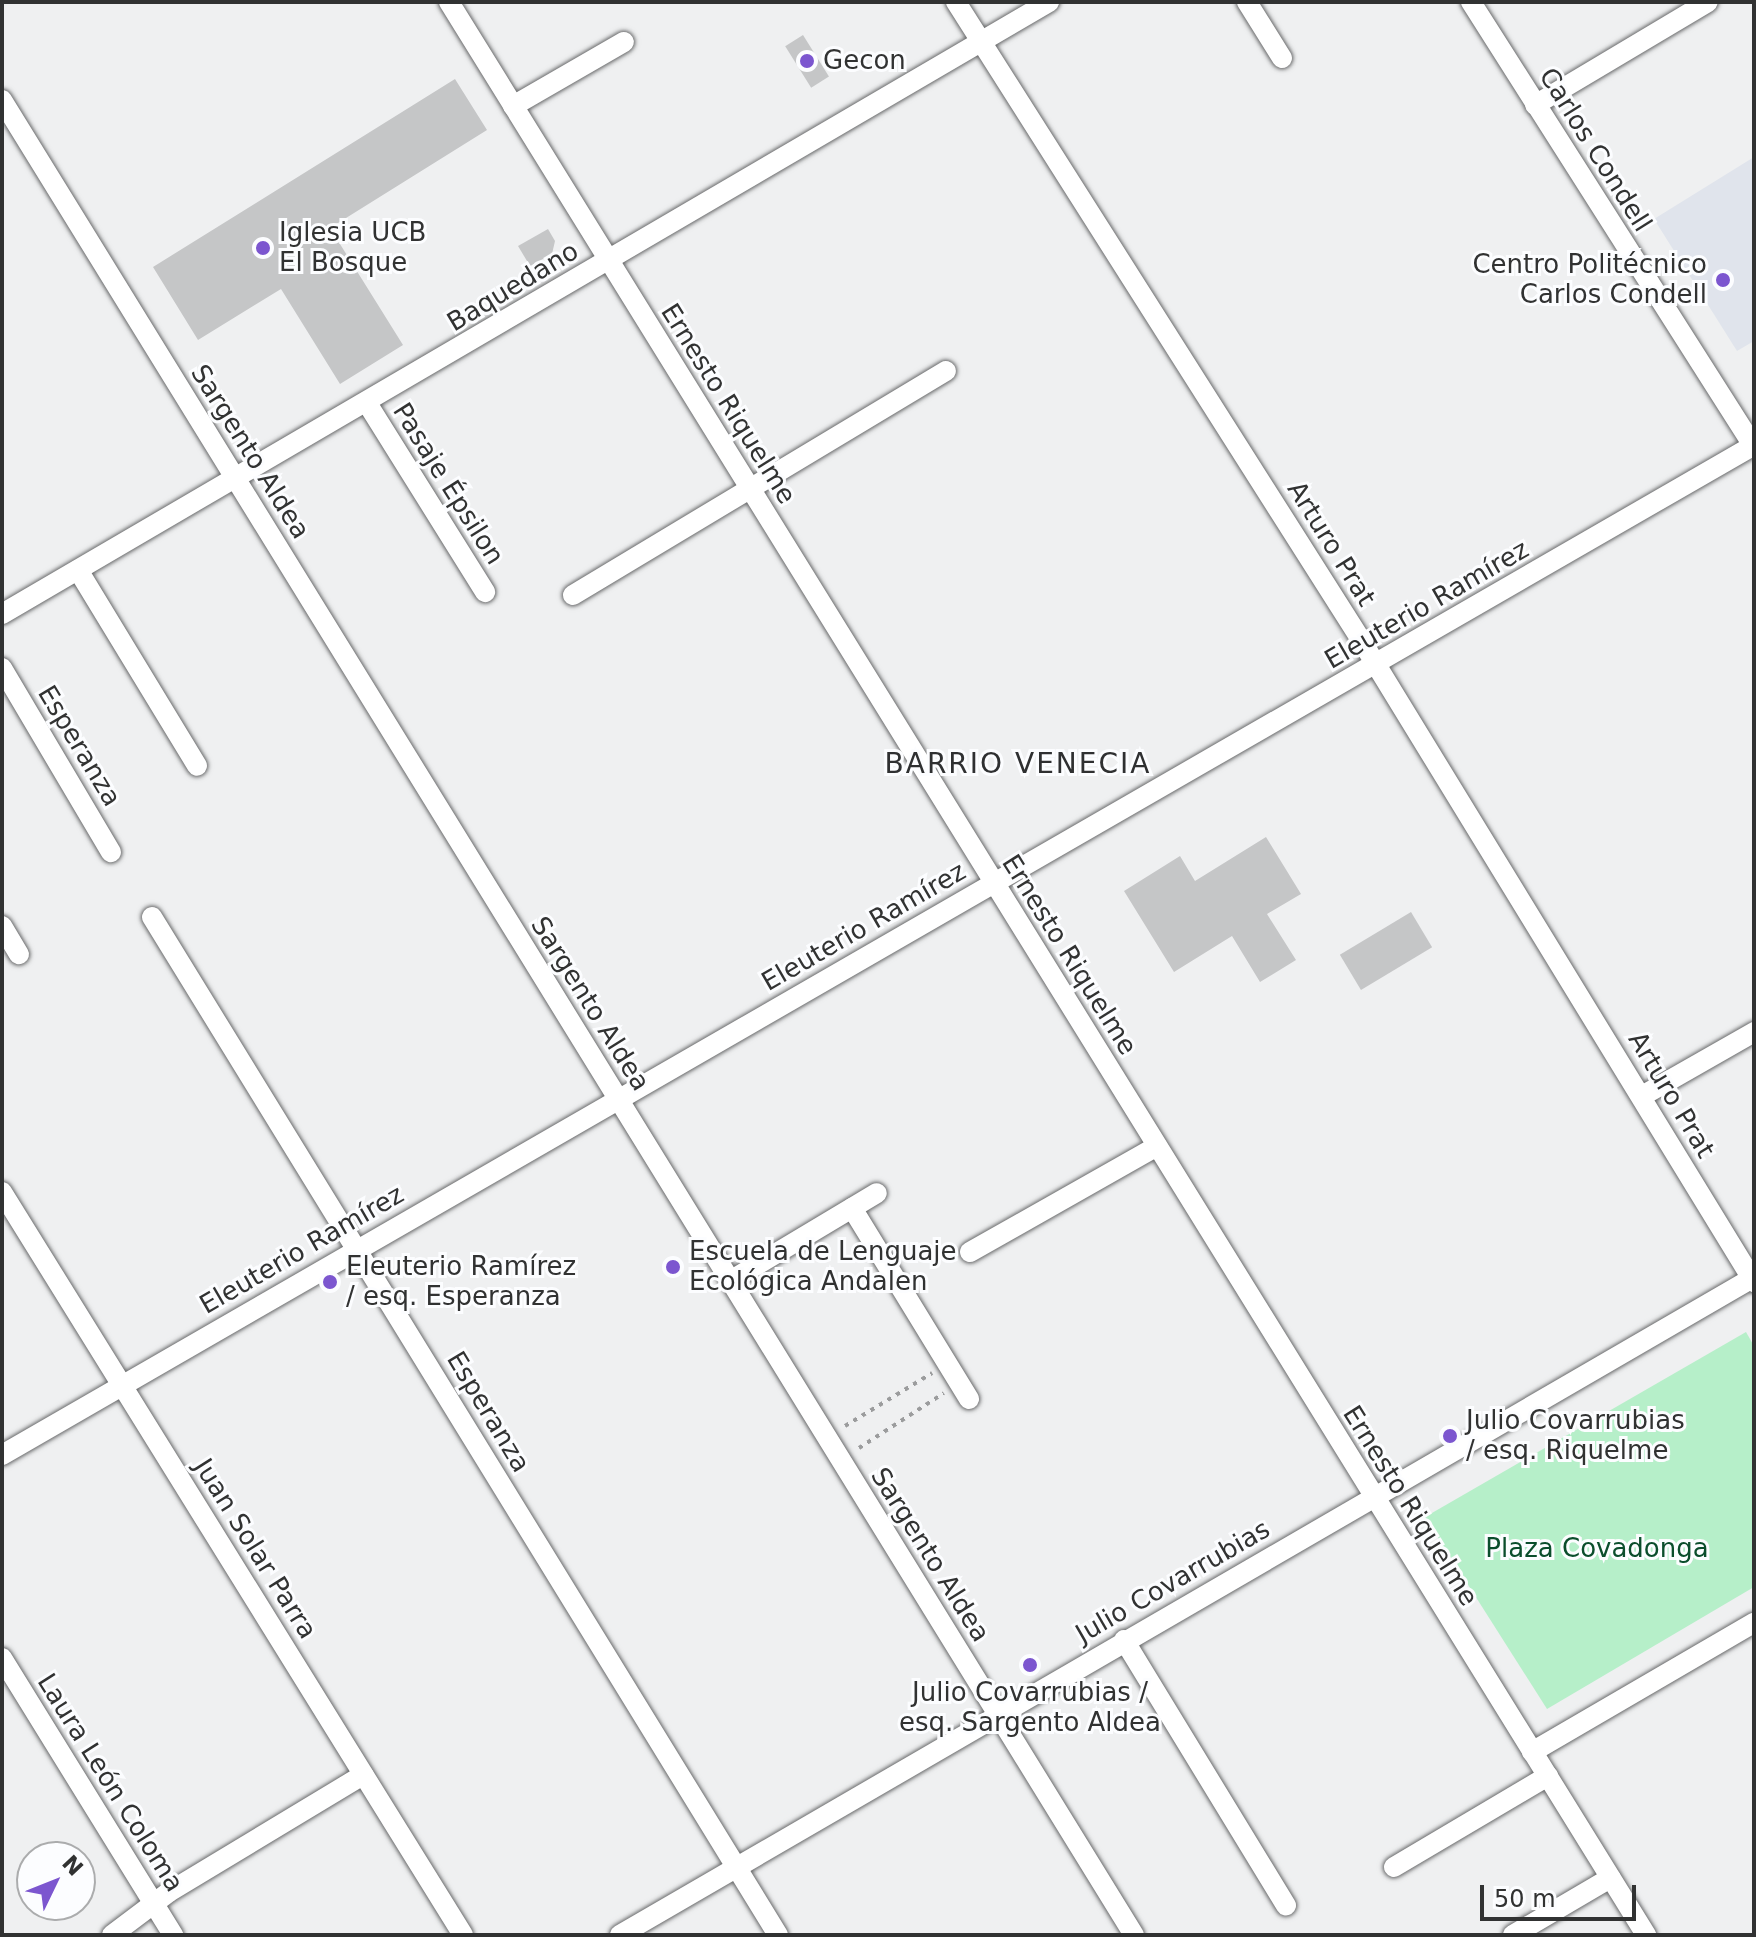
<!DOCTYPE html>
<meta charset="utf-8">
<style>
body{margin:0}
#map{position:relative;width:1756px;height:1937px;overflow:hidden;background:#eff0f1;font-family:"DejaVu Sans",sans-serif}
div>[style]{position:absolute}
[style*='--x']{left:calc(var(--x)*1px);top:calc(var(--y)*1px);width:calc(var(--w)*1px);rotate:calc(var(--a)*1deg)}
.built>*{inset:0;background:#e0e4ec}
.green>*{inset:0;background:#b6efc9}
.building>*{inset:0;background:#c5c6c7;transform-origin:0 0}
.path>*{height:4px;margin-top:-2px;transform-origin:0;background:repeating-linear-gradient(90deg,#9b9c9d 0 4px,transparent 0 10px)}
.roads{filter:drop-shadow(0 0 2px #68696a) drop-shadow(0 0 2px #68696a)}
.minor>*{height:20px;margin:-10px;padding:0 10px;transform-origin:10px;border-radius:10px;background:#fff}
.dots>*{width:22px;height:22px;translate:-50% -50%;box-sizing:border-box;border:4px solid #fcfdff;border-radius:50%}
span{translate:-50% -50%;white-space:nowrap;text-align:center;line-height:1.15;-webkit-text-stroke:6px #fcfdff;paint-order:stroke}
.poi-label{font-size:26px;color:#313232}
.left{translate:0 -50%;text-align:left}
.right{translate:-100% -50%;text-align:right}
.street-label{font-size:26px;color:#313232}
.park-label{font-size:26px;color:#0b4e2c}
.neighbourhood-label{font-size:28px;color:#2f3031;letter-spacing:2px}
.frame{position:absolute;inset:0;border:4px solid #313232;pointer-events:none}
.north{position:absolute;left:16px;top:1841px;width:80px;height:80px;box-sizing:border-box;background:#fcfdff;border:2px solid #abacad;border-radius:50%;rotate:47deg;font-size:22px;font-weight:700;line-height:32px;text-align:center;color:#313232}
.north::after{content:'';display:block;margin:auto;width:28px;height:36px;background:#7c56cf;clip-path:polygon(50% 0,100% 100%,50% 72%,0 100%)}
.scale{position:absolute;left:1480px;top:1885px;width:156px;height:36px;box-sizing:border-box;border:4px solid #313232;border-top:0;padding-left:10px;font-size:24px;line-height:28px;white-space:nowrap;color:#313232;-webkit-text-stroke:6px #fcfdff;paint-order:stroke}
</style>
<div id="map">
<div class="built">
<i style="clip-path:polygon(1754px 157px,1754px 341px,1737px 351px,1654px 219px)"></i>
</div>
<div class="green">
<i style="clip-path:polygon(1746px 1332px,1754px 1346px,1754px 1587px,1547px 1709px,1425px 1517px)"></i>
</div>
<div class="building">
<i style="left:803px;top:35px;width:49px;height:21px;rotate:58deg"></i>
<i style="clip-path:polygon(455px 79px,487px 130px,330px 228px,403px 345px,340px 384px,281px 289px,198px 340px,153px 267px)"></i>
<i style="clip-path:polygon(548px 229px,555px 241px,552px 254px,530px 266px,518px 246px)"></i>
<i style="clip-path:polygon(1266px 837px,1301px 894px,1267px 914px,1296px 960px,1260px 982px,1232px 936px,1174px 972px,1124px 891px,1180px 856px,1195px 881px)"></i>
<i style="left:1411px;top:912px;width:41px;height:83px;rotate:59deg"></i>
</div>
<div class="path">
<i style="--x:845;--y:1426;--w:102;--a:-31.3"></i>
<i style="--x:859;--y:1448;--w:101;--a:-32.9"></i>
</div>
<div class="roads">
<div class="minor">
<i style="--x:449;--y:2;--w:2274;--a:58.23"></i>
<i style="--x:956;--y:2;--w:756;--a:57.59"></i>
<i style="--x:1361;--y:640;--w:753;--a:58.53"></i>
<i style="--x:1247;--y:2;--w:66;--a:58"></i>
<i style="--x:1471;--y:2;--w:527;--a:57.55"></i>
<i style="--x:2;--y:100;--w:2156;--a:58.33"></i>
<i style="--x:1535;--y:105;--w:201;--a:-30.8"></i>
<i style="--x:513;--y:106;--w:128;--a:-30"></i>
<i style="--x:367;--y:403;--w:223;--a:58"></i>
<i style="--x:78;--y:570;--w:229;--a:58.7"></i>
<i style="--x:573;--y:595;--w:435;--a:-31"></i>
<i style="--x:2;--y:614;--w:1213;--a:-30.31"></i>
<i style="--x:2;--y:668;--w:214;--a:59.4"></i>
<i style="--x:152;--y:917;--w:1195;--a:58.41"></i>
<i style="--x:2;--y:926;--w:33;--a:59"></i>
<i style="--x:1642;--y:1096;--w:129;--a:-29.7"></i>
<i style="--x:2;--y:1192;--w:874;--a:58.18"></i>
<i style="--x:852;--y:1208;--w:224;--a:58.5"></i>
<i style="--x:970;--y:1252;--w:215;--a:-29.5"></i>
<i style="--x:730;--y:1281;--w:171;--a:-30.9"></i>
<i style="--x:2;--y:1455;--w:2022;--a:-29.96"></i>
<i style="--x:1124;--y:1640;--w:311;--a:58.6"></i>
<i style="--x:2;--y:1658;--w:326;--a:58.3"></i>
<i style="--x:1532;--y:1752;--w:257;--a:-30.2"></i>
<i style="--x:1394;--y:1867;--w:179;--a:-30.6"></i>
<i style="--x:112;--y:1935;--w:71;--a:-37"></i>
<i style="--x:169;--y:1892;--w:227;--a:-31.1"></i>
<i style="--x:620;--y:1935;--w:1311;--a:-30.12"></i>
<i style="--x:1513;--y:1935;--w:113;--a:-30.4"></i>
</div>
</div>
<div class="dots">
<i style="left:807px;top:61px;background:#7c56cf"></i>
<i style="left:263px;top:248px;background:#7c56cf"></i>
<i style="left:1723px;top:280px;background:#7c56cf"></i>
<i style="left:673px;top:1267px;background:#7c56cf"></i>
<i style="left:330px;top:1282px;background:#7c56cf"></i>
<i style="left:1450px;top:1436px;background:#7c56cf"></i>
<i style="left:1030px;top:1665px;background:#7c56cf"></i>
</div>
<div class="poi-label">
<span class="left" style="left:823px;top:61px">Gecon</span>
<span class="left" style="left:279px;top:248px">Iglesia UCB<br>El Bosque</span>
<span class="right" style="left:1707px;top:280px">Centro Politécnico<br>Carlos Condell</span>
<span class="left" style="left:689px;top:1267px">Escuela de Lenguaje<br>Ecológica Andalen</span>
<span class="left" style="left:346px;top:1282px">Eleuterio Ramírez<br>/ esq. Esperanza</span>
<span class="left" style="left:1466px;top:1436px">Julio Covarrubias<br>/ esq. Riquelme</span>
<span style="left:1030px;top:1708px">Julio Covarrubias /<br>esq. Sargento Aldea</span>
</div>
<div class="street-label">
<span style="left:1595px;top:150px;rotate:58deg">Carlos Condell</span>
<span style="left:513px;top:287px;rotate:-31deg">Baquedano</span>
<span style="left:728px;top:404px;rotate:58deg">Ernesto Riquelme</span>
<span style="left:250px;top:452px;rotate:58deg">Sargento Aldea</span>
<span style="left:448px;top:484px;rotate:58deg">Pasaje Épsilon</span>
<span style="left:1331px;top:544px;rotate:58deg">Arturo Prat</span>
<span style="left:1427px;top:605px;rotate:-30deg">Eleuterio Ramírez</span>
<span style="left:79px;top:746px;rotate:59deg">Esperanza</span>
<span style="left:864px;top:927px;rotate:-30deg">Eleuterio Ramírez</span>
<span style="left:1069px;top:955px;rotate:58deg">Ernesto Riquelme</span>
<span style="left:590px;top:1004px;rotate:58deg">Sargento Aldea</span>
<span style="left:1671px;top:1095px;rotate:59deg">Arturo Prat</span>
<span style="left:302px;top:1250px;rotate:-30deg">Eleuterio Ramírez</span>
<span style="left:488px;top:1412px;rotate:59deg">Esperanza</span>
<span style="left:1410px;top:1506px;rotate:58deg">Ernesto Riquelme</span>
<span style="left:255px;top:1549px;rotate:58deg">Juan Solar Parra</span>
<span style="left:930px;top:1555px;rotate:58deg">Sargento Aldea</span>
<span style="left:1173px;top:1582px;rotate:-30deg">Julio Covarrubias</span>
<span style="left:110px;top:1783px;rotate:58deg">Laura León Coloma</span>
</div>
<div class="park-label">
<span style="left:1597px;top:1549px">Plaza Covadonga</span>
</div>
<div class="neighbourhood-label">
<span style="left:1018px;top:764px">BARRIO VENECIA</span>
</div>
<div class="frame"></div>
<div class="north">N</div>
<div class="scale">50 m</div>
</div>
